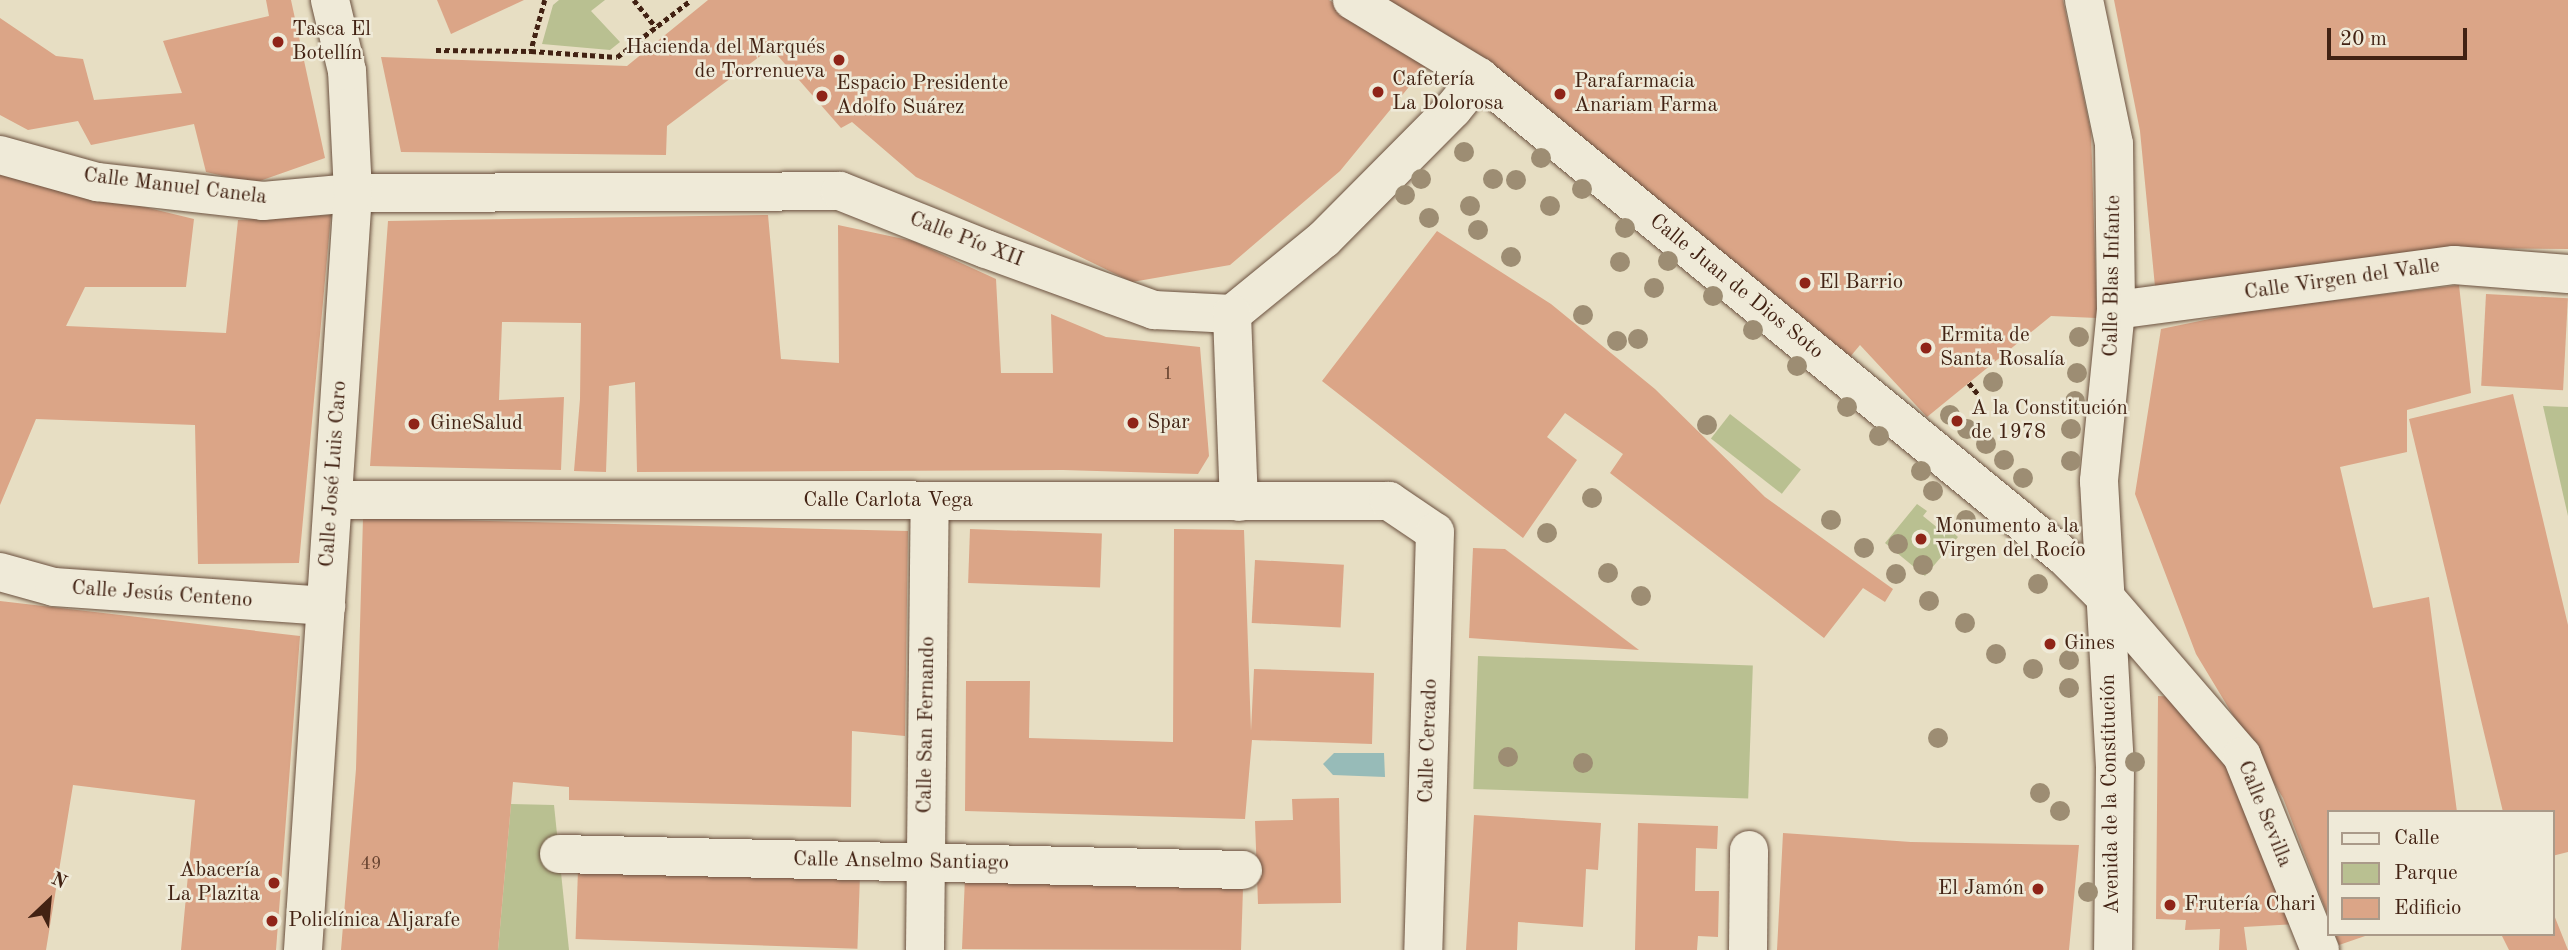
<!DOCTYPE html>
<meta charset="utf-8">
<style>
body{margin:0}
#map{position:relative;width:2568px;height:950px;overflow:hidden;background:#e7dec3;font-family:"Old Standard TT",serif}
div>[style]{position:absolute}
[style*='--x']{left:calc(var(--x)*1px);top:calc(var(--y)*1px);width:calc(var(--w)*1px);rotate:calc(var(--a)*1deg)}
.green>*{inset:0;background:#b9c091;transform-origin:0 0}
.water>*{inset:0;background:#97bbb8}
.building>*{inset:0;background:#dba587;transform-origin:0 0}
.path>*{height:4.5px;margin-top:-2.25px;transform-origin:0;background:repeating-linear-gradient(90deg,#422213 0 5px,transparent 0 8.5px)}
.roads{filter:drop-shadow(0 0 2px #6b513f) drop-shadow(0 0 2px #6b513f)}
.street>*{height:38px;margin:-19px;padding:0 19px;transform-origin:19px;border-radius:19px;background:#efead8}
.trees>*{width:20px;height:20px;margin:-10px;border-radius:50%;background:#9d8d73}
.dots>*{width:19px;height:19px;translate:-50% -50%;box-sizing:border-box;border:4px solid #efead8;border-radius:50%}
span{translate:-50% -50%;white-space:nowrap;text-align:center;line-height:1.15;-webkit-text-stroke:5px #efead8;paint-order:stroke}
.number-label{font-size:18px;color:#684330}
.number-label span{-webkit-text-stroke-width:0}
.poi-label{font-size:21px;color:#422213}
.left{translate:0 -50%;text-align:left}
.right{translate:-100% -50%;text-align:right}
.street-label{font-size:21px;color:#422213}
.legend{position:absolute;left:2327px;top:810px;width:228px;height:126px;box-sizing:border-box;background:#efead8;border:2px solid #aa9a89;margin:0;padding:9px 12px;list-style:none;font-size:21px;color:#422213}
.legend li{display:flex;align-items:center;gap:14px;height:35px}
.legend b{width:35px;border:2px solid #aa9a89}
.north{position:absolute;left:14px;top:866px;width:70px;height:70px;-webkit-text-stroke:5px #efead8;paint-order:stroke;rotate:26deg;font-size:19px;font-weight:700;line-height:28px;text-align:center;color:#422213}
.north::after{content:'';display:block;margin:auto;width:24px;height:32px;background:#422213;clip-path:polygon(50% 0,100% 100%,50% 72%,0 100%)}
.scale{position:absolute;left:2327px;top:28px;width:140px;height:32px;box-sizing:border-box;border:4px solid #422213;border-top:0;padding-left:9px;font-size:21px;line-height:24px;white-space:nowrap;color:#422213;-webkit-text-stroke:5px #efead8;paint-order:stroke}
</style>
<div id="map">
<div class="green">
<i style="clip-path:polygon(559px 0,605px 0,591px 11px,620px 42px,610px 50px,542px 44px,553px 5px)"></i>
<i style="clip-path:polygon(2543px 406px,2568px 407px,2568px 516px)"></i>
<i style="left:1730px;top:414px;width:90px;height:31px;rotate:38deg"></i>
<i style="clip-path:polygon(1917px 504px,1927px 511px,1923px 516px,1944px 533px,1949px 529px,1958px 537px,1925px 576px,1885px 543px)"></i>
<i style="left:1478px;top:656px;width:275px;height:133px;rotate:2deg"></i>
<i style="clip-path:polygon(511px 804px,554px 805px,569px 950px,498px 950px)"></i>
</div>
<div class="water">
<i style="clip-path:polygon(1334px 753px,1384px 753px,1385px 777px,1333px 775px,1323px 764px)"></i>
</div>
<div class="building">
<i style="clip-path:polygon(266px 0,291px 0,325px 158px,254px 183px,206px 172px,194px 124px,91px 145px,78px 121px,28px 130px,0 115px,0 18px,56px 56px,83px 59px,94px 100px,182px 93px,163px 41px,269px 16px)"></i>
<i style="clip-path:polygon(437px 0,524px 0,451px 34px)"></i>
<i style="clip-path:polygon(708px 0,1329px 0,1431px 60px,1340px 171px,1230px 265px,1132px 282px,916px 177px,852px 122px,841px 128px,771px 48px,667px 126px,666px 155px,401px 152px,381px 57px,627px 66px)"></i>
<i style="clip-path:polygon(1384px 0,2063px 0,2091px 132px,2097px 318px,2051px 316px,1927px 417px,1860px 345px,1845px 363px)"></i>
<i style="clip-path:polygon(2114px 0,2568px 0,2568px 249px,2450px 248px,2156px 297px,2140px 131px)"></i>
<i style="clip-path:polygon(0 172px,194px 219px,186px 287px,85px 287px,66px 326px,226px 333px,238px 220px,331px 215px,299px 563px,198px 564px,195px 425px,36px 419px,0 505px)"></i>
<i style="clip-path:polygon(768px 215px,781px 359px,839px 363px,838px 225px,913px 241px,996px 279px,1001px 373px,1053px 373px,1051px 314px,1106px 337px,1200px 347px,1209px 456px,1198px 474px,1063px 470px,637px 472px,635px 382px,609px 386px,606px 472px,574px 471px,580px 399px,581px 323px,502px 322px,499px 400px,564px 397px,561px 470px,370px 466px,388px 221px)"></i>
<i style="clip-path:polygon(1437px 231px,1551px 304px,1655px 389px,1765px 497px,1893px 589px,1885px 602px,1863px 588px,1824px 638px,1610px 473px,1623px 454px,1565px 413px,1547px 437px,1577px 460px,1523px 538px,1322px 381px)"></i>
<i style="clip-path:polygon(2459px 285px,2471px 393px,2407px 410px,2407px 452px,2340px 467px,2373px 608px,2429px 597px,2457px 812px,2328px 812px,2328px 916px,2283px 798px,2196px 654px,2135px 494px,2161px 329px,2248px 311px)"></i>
<i style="left:2486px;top:294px;width:82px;height:92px;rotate:3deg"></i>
<i style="clip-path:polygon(2513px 394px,2568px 625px,2568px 852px,2552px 856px,2552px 812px,2503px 812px,2409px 419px)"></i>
<i style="clip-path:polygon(363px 518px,908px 531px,905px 736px,852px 731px,851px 807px,569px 800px,569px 787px,513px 782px,498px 950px,341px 950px,356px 769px)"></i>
<i style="left:970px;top:529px;width:132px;height:54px;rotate:2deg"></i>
<i style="clip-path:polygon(1174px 529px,1244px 530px,1251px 731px,1254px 669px,1374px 673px,1372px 744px,1252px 740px,1245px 819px,965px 811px,966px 681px,1030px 681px,1029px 738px,1173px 742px)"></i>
<i style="clip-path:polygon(1473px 548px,1505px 549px,1639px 650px,1469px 638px)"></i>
<i style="left:1255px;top:560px;width:89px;height:63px;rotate:3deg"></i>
<i style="clip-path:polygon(0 601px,300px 636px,276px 950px,181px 950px,195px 800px,73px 785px,46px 950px,0 950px)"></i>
<i style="clip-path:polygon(2158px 696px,2178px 697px,2236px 774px,2295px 924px,2244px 927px,2247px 950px,2219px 950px,2220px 929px,2185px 930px,2186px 920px,2156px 919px)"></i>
<i style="clip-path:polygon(1339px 798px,1341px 903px,1258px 904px,1255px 821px,1293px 820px,1292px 799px)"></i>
<i style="clip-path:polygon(1474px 815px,1601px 823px,1598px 870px,1586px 869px,1583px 927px,1518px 922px,1517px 950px,1466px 950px)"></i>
<i style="clip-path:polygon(1638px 823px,1718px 826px,1717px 849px,1696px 848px,1695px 891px,1719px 891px,1718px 937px,1698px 936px,1697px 950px,1635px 950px)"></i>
<i style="clip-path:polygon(1783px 833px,1911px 842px,2079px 845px,2069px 950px,1777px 950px)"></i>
<i style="left:578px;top:870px;width:282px;height:69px;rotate:2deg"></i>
<i style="clip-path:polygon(965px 877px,1243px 888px,1241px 950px,962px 949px)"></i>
<i style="clip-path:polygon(2552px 910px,2568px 950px,2509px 950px,2501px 934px,2552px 934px)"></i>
<i style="clip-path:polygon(2335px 934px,2368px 934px,2368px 935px,2339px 945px)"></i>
</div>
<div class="path">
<i style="--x:545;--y:0;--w:53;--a:105.4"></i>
<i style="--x:531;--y:51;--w:86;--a:4"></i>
<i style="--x:617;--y:57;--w:93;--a:-37.6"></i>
<i style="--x:634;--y:0;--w:35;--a:51"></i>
<i style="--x:436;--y:50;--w:95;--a:0.6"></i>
<i style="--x:1969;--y:383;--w:14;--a:51"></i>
</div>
<div class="roads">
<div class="street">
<i style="--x:1352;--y:0;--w:149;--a:31.2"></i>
<i style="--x:1479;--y:77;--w:759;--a:39.33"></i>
<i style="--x:2066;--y:558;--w:54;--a:45"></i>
<i style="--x:2104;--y:596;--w:211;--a:49.2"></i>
<i style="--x:2242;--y:756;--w:209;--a:68.1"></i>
<i style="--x:2084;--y:0;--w:147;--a:78.2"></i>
<i style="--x:2114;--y:144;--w:166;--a:89.3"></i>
<i style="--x:2116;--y:310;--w:172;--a:95.7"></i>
<i style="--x:2099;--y:481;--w:286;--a:86.8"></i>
<i style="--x:2115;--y:767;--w:183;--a:90.6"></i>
<i style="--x:0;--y:155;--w:101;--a:15.6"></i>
<i style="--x:97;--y:182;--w:167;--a:6.5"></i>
<i style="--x:263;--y:201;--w:90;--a:-5.1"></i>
<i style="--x:353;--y:193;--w:487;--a:-0.2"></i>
<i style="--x:840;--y:191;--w:157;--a:21.7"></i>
<i style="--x:986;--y:249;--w:179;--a:20"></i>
<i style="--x:1154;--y:310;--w:78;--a:2.9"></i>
<i style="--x:1232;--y:314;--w:119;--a:-39.2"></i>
<i style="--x:1324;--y:239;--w:183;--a:-45.2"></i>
<i style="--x:1453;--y:109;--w:41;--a:-50.9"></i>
<i style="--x:2116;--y:310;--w:341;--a:-7.6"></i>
<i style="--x:2454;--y:265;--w:114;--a:4.5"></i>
<i style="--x:1232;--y:314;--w:188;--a:87.9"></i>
<i style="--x:333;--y:500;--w:1056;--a:0.05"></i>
<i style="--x:1389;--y:501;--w:55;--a:34"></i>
<i style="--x:1435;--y:532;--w:418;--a:91.6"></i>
<i style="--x:0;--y:572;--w:56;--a:15.5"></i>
<i style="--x:54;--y:587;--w:273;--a:4"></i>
<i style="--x:559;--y:854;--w:684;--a:1.34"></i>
<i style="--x:303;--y:950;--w:759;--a:-86.22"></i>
<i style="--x:353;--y:193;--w:122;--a:-92.8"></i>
<i style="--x:347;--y:71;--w:73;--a:-103.5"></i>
<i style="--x:925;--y:950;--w:449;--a:-89.4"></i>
<i style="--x:1748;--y:950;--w:100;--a:-89.4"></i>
</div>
</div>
<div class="trees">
<i style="left:1464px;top:152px"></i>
<i style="left:1541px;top:158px"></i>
<i style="left:1421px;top:179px"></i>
<i style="left:1493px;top:179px"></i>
<i style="left:1516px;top:180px"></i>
<i style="left:1582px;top:189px"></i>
<i style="left:1405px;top:195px"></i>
<i style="left:1470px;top:206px"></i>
<i style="left:1550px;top:206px"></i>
<i style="left:1429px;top:218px"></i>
<i style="left:1625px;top:228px"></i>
<i style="left:1478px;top:230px"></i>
<i style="left:1511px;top:257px"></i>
<i style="left:1668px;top:261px"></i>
<i style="left:1620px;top:262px"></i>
<i style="left:1654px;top:288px"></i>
<i style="left:1713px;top:296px"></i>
<i style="left:1583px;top:315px"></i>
<i style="left:1753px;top:330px"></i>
<i style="left:2079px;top:337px"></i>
<i style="left:1638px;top:339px"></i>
<i style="left:1617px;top:341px"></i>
<i style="left:1797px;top:366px"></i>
<i style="left:2077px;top:373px"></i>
<i style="left:1993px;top:382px"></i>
<i style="left:2075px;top:401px"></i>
<i style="left:1847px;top:407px"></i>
<i style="left:1950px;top:415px"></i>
<i style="left:1707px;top:425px"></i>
<i style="left:1967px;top:429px"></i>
<i style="left:2071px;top:429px"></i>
<i style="left:1879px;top:436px"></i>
<i style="left:1986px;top:444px"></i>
<i style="left:2004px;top:460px"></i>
<i style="left:2071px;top:461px"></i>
<i style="left:1921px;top:471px"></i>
<i style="left:2023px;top:478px"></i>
<i style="left:1933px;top:491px"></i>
<i style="left:1592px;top:498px"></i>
<i style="left:1831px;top:520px"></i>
<i style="left:1966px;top:520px"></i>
<i style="left:1547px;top:533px"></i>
<i style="left:1898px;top:544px"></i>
<i style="left:1864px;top:548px"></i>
<i style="left:1923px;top:565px"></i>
<i style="left:1608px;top:573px"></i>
<i style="left:1896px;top:574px"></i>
<i style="left:2038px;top:584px"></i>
<i style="left:1641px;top:596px"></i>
<i style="left:1929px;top:601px"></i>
<i style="left:1965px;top:623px"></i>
<i style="left:1996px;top:654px"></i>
<i style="left:2069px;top:660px"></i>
<i style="left:2033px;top:669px"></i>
<i style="left:2069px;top:688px"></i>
<i style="left:1938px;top:738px"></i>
<i style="left:1508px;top:757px"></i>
<i style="left:2135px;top:762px"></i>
<i style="left:1583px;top:763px"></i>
<i style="left:2040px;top:793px"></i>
<i style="left:2060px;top:811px"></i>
<i style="left:2088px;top:892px"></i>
</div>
<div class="dots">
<i style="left:278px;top:42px;background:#8f2418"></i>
<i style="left:839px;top:60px;background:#8f2418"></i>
<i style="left:1378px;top:92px;background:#8f2418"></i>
<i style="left:1560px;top:94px;background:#8f2418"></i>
<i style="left:822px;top:96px;background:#8f2418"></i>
<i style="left:1805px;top:283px;background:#8f2418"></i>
<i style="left:1926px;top:348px;background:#8f2418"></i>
<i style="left:1957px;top:421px;background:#8f2418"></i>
<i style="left:1133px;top:423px;background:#8f2418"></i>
<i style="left:414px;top:424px;background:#8f2418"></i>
<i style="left:1921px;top:539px;background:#8f2418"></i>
<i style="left:2050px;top:644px;background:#8f2418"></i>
<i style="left:274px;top:883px;background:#8f2418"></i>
<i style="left:2038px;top:889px;background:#8f2418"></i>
<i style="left:2170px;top:905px;background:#8f2418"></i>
<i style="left:272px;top:921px;background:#8f2418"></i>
</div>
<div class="number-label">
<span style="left:1168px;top:374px">1</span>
<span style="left:371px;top:864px">49</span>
</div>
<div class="poi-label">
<span class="left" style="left:292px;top:42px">Tasca El<br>Botellín</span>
<span class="right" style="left:825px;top:60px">Hacienda del Marqués<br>de Torrenueva</span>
<span class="left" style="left:1392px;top:92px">Cafetería<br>La Dolorosa</span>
<span class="left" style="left:1574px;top:94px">Parafarmacia<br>Anariam Farma</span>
<span class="left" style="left:836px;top:96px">Espacio Presidente<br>Adolfo Suárez</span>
<span class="left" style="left:1819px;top:283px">El Barrio</span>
<span class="left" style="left:1940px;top:348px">Ermita de<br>Santa Rosalía</span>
<span class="left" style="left:1971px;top:421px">A la Constitución<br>de 1978</span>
<span class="left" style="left:1147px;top:423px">Spar</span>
<span class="left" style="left:430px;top:424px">GineSalud</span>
<span class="left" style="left:1935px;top:539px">Monumento a la<br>Virgen del Rocío</span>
<span class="left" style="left:2064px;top:644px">Gines</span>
<span class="right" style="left:260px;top:883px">Abacería<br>La Plazita</span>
<span class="right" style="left:2024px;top:889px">El Jamón</span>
<span class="left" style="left:2184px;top:905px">Frutería Chari</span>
<span class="left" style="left:288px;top:921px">Policlínica Aljarafe</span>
</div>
<div class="street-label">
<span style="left:175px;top:187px;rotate:7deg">Calle Manuel Canela</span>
<span style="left:966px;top:240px;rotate:21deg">Calle Pío XII</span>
<span style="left:2113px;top:276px;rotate:-89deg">Calle Blas Infante</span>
<span style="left:2342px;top:280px;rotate:-8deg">Calle Virgen del Valle</span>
<span style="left:1736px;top:287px;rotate:39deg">Calle Juan de Dios Soto</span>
<span style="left:334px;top:474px;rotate:-86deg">Calle José Luis Caro</span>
<span style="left:888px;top:501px">Calle Carlota Vega</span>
<span style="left:162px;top:595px;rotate:4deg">Calle Jesús Centeno</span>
<span style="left:927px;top:725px;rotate:-89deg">Calle San Fernando</span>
<span style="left:1429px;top:741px;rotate:-88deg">Calle Cercado</span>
<span style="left:2111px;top:794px;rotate:-91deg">Avenida de la Constitución</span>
<span style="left:2264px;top:814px;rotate:68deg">Calle Sevilla</span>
<span style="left:901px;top:862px;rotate:1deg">Calle Anselmo Santiago</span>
</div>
<ul class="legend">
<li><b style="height:9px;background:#efead8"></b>Calle</li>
<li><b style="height:19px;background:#b9c091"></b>Parque</li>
<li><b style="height:19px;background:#dba587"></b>Edificio</li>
</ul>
<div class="north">N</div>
<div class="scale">20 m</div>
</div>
